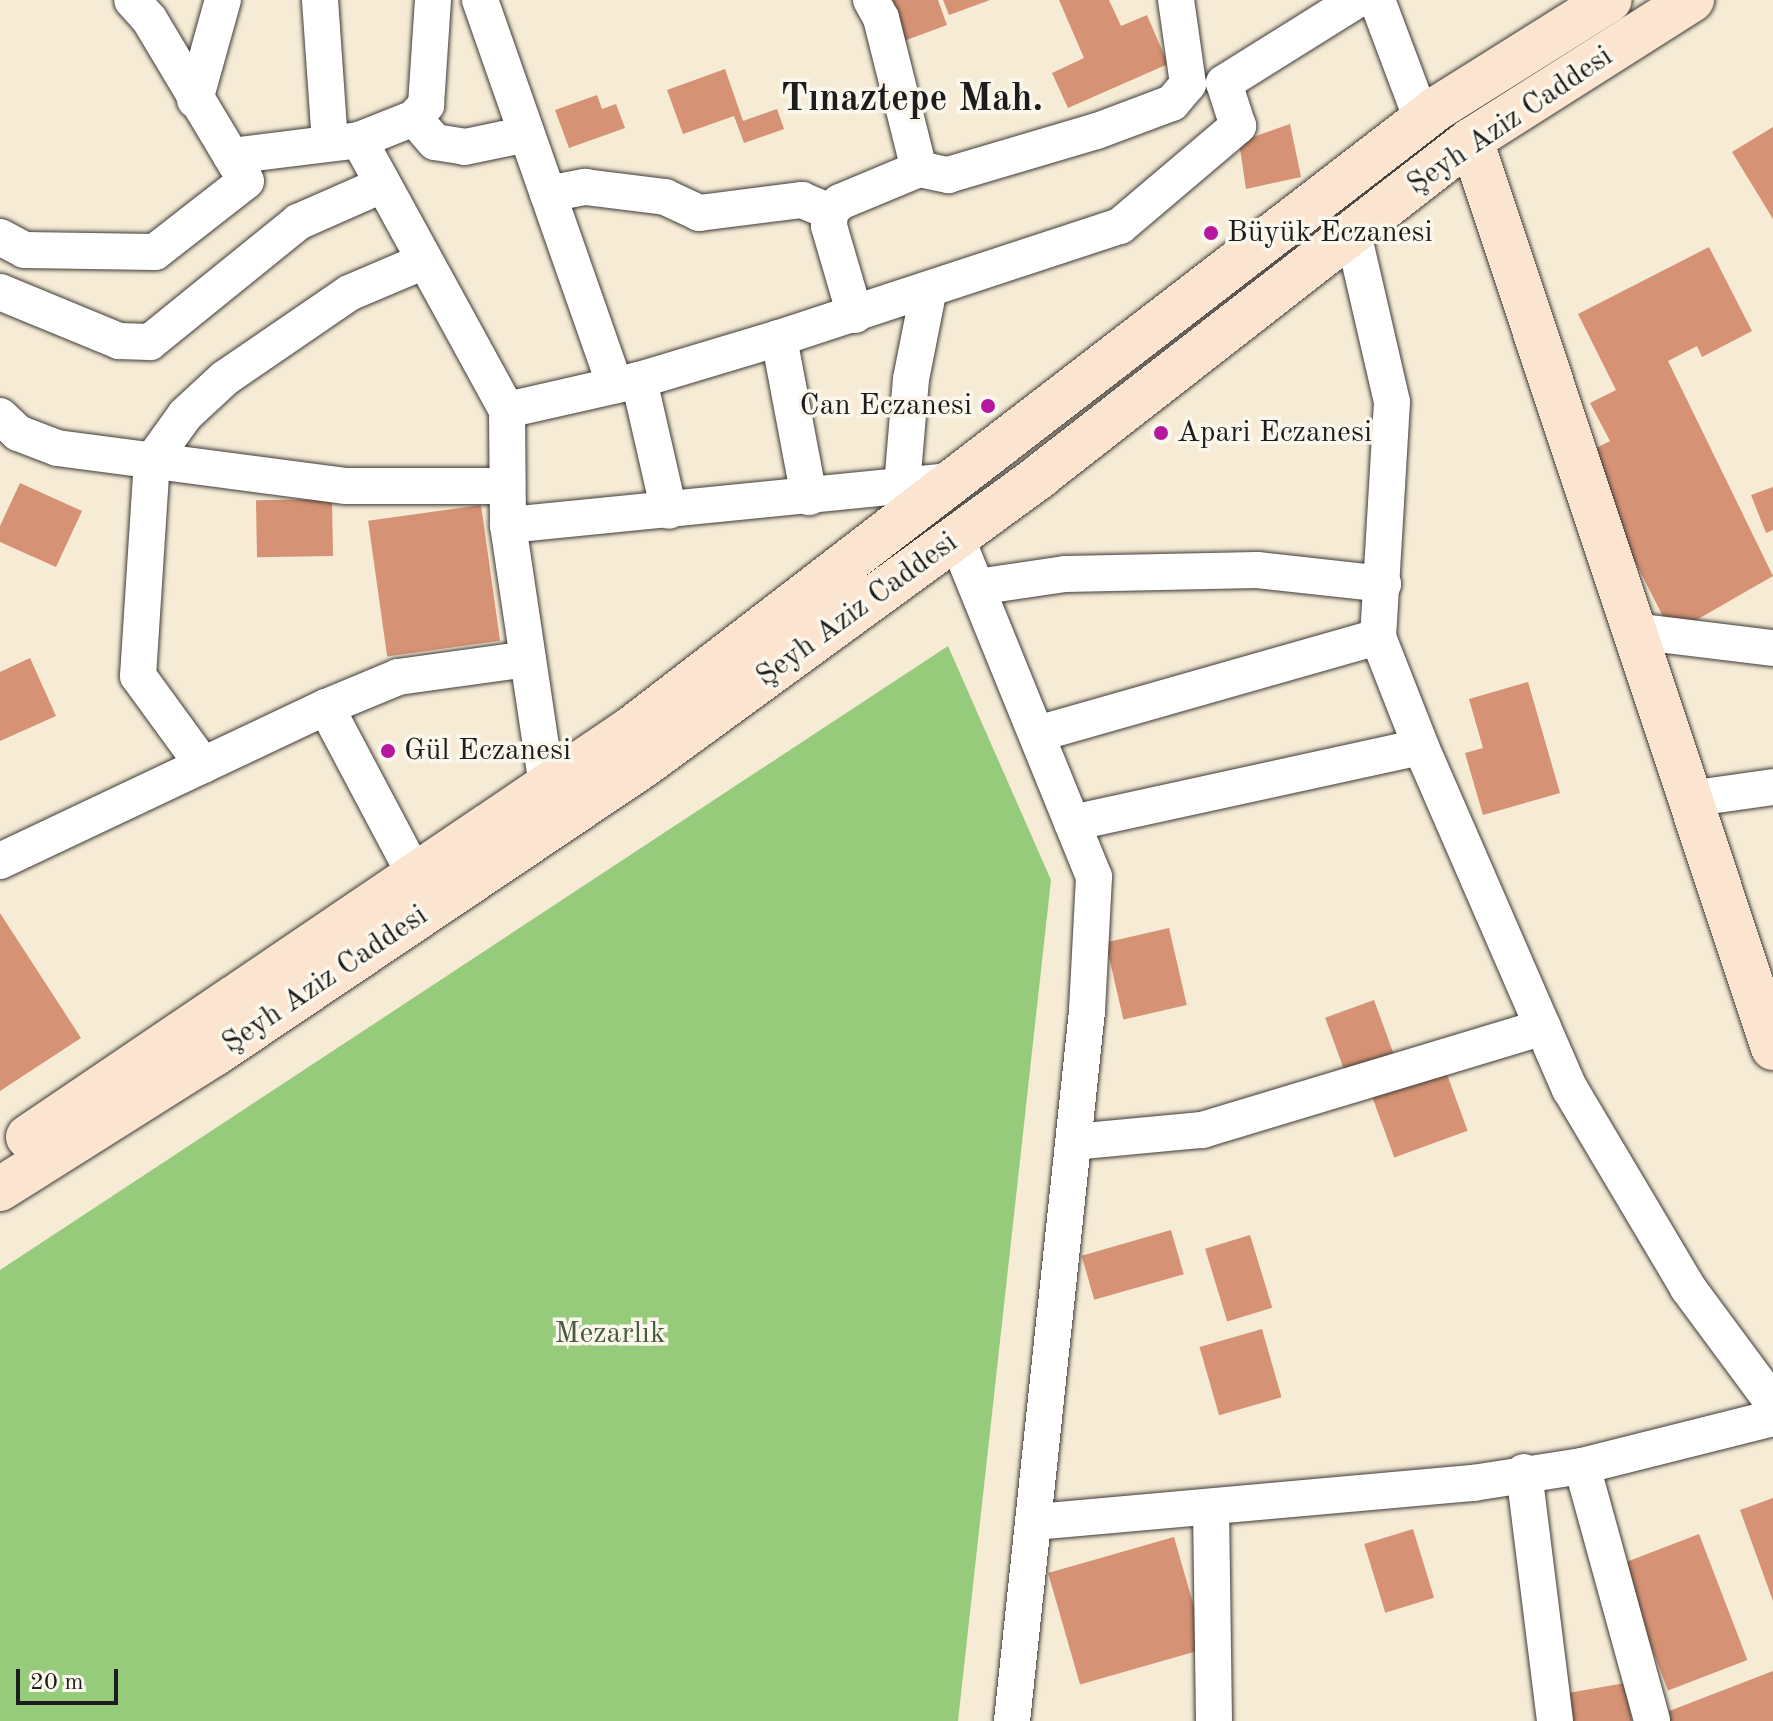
<!DOCTYPE html>
<meta charset="utf-8">
<style>
body{margin:0}
#map{position:relative;width:1773px;height:1721px;overflow:hidden;background:#f6ebd5;font-family:"Old Standard TT",serif}
div>[style]{position:absolute}
[style*='--x']{left:calc(var(--x)*1px);top:calc(var(--y)*1px);width:calc(var(--w)*1px);rotate:calc(var(--a)*1deg)}
.green>*{inset:0;background:#97cb7c}
.building>*{inset:0;background:#d69274;transform-origin:0 0}
.roads{filter:drop-shadow(0 0 2px #3d3b38) drop-shadow(0 0 2px #3d3b38)}
.street>*{height:36px;margin:-18px;padding:0 18px;transform-origin:18px;border-radius:18px;background:#fff}
.secondary>*{height:44px;margin:-22px;padding:0 22px;transform-origin:22px;border-radius:22px;background:#fce5d0}
.dots>*{width:22px;height:22px;translate:-50% -50%;box-sizing:border-box;border:4px solid #fbf7ec;border-radius:50%}
span{translate:-50% -50%;white-space:nowrap;text-align:center;line-height:1.15;-webkit-text-stroke:7px #fbf7ec;paint-order:stroke}
.street-label{font-size:30px;color:#1c1c1c}
.poi-label{font-size:30px;color:#1c1c1c}
.left{translate:0 -50%;text-align:left}
.right{translate:-100% -50%;text-align:right}
.park-label{font-size:30px;color:#47593e}
.district-label{font-size:38px;color:#1c1c1c;font-weight:700}
.scale{position:absolute;left:16px;top:1669px;width:102px;height:36px;box-sizing:border-box;border:4px solid #1c1c1c;border-top:0;padding-left:10px;font-size:24px;line-height:28px;white-space:nowrap;color:#1c1c1c;-webkit-text-stroke:6px #fbf7ec;paint-order:stroke}
</style>
<div id="map">
<div class="green">
<i style="clip-path:polygon(948px 646px,1051px 880px,958px 1721px,0 1721px,0 1270px)"></i>
</div>
<div class="building">
<i style="clip-path:polygon(876px 0,938px 0,947px 25px,893px 45px)"></i>
<i style="clip-path:polygon(943px 0,990px 0,949px 15px)"></i>
<i style="clip-path:polygon(1059px 0,1109px 0,1121px 26px,1147px 15px,1168px 64px,1068px 108px,1052px 73px,1084px 58px)"></i>
<i style="clip-path:polygon(725px 69px,743px 121px,777px 109px,784px 129px,744px 143px,734px 116px,683px 134px,667px 90px)"></i>
<i style="clip-path:polygon(597px 95px,602px 109px,616px 104px,625px 128px,569px 148px,555px 110px)"></i>
<i style="clip-path:polygon(1290px 124px,1301px 177px,1246px 189px,1239px 142px)"></i>
<i style="clip-path:polygon(1773px 127px,1773px 219px,1732px 152px)"></i>
<i style="clip-path:polygon(1709px 247px,1752px 331px,1702px 357px,1697px 346px,1668px 361px,1773px 576px,1672px 634px,1581px 456px,1610px 441px,1590px 403px,1616px 390px,1578px 314px)"></i>
<i style="clip-path:polygon(20px 483px,82px 511px,56px 567px,0 542px,0 526px)"></i>
<i style="clip-path:polygon(1773px 487px,1773px 530px,1766px 533px,1751px 495px)"></i>
<i style="left:332px;top:499px;width:57px;height:76px;rotate:89deg"></i>
<i style="left:481px;top:505px;width:137px;height:114px;rotate:82deg"></i>
<i style="clip-path:polygon(30px 658px,56px 716px,0 741px,0 672px)"></i>
<i style="clip-path:polygon(1528px 682px,1560px 793px,1483px 815px,1465px 753px,1483px 748px,1469px 699px)"></i>
<i style="clip-path:polygon(0 913px,81px 1038px,0 1091px)"></i>
<i style="left:1169px;top:928px;width:79px;height:65px;rotate:77deg"></i>
<i style="left:1374px;top:1000px;width:62px;height:52px;rotate:70deg"></i>
<i style="left:1444px;top:1066px;width:69px;height:78px;rotate:70deg"></i>
<i style="left:1171px;top:1230px;width:46px;height:93px;rotate:74deg"></i>
<i style="left:1250px;top:1235px;width:76px;height:47px;rotate:73deg"></i>
<i style="left:1262px;top:1329px;width:71px;height:65px;rotate:74deg"></i>
<i style="clip-path:polygon(1773px 1498px,1773px 1601px,1740px 1510px)"></i>
<i style="left:1413px;top:1529px;width:72px;height:51px;rotate:73deg"></i>
<i style="left:1699px;top:1534px;width:135px;height:85px;rotate:69deg"></i>
<i style="left:1174px;top:1537px;width:116px;height:131px;rotate:74deg"></i>
<i style="clip-path:polygon(1773px 1671px,1773px 1721px,1667px 1721px,1664px 1713px)"></i>
<i style="clip-path:polygon(1625px 1683px,1632px 1721px,1573px 1721px,1568px 1693px)"></i>
</div>
<div class="roads">
<div class="street">
<i style="--x:320;--y:0;--w:143;--a:86"></i>
<i style="--x:480;--y:0;--w:408;--a:70.7"></i>
<i style="--x:871;--y:0;--w:21;--a:61"></i>
<i style="--x:881;--y:18;--w:156;--a:75.9"></i>
<i style="--x:1377;--y:0;--w:128;--a:69.4"></i>
<i style="--x:195;--y:100;--w:104;--a:-74.4"></i>
<i style="--x:414;--y:118;--w:32;--a:49"></i>
<i style="--x:435;--y:142;--w:30;--a:9"></i>
<i style="--x:465;--y:147;--w:63;--a:-11.8"></i>
<i style="--x:359;--y:140;--w:308;--a:61.3"></i>
<i style="--x:507;--y:410;--w:115;--a:89.5"></i>
<i style="--x:508;--y:525;--w:264;--a:81.5"></i>
<i style="--x:231;--y:156;--w:129;--a:-7.1"></i>
<i style="--x:359;--y:140;--w:59;--a:-21.8"></i>
<i style="--x:414;--y:118;--w:18;--a:-47"></i>
<i style="--x:426;--y:105;--w:105;--a:-86.2"></i>
<i style="--x:548;--y:194;--w:38;--a:-11"></i>
<i style="--x:585;--y:187;--w:81;--a:7.1"></i>
<i style="--x:665;--y:197;--w:38;--a:25"></i>
<i style="--x:699;--y:213;--w:104;--a:-7.2"></i>
<i style="--x:802;--y:200;--w:30;--a:23"></i>
<i style="--x:1353;--y:233;--w:173;--a:77"></i>
<i style="--x:1392;--y:402;--w:235;--a:93.4"></i>
<i style="--x:1378;--y:637;--w:118;--a:68.6"></i>
<i style="--x:1421;--y:747;--w:373;--a:66.5"></i>
<i style="--x:1570;--y:1089;--w:231;--a:59.3"></i>
<i style="--x:1688;--y:1288;--w:143;--a:53.5"></i>
<i style="--x:0;--y:237;--w:27;--a:28"></i>
<i style="--x:24;--y:250;--w:131;--a:0.9"></i>
<i style="--x:155;--y:252;--w:115;--a:-38"></i>
<i style="--x:246;--y:181;--w:189;--a:-120.9"></i>
<i style="--x:149;--y:19;--w:25;--a:-132"></i>
<i style="--x:0;--y:292;--w:129;--a:22.4"></i>
<i style="--x:119;--y:341;--w:31;--a:2"></i>
<i style="--x:150;--y:342;--w:191;--a:-39"></i>
<i style="--x:298;--y:222;--w:92;--a:-23.8"></i>
<i style="--x:855;--y:315;--w:93;--a:-106.3"></i>
<i style="--x:829;--y:226;--w:14;--a:-86"></i>
<i style="--x:830;--y:212;--w:14;--a:-45"></i>
<i style="--x:840;--y:202;--w:86;--a:-22.7"></i>
<i style="--x:919;--y:169;--w:30;--a:12"></i>
<i style="--x:948;--y:175;--w:155;--a:-16.5"></i>
<i style="--x:1097;--y:131;--w:80;--a:-20.5"></i>
<i style="--x:1172;--y:103;--w:25;--a:-50"></i>
<i style="--x:1188;--y:84;--w:85;--a:-98.1"></i>
<i style="--x:779;--y:338;--w:162;--a:79.3"></i>
<i style="--x:639;--y:380;--w:134;--a:77.1"></i>
<i style="--x:507;--y:410;--w:135;--a:-12.8"></i>
<i style="--x:639;--y:380;--w:146;--a:-16.7"></i>
<i style="--x:779;--y:338;--w:359;--a:-18.2"></i>
<i style="--x:1120;--y:226;--w:155;--a:-40.3"></i>
<i style="--x:1238;--y:126;--w:45;--a:-108"></i>
<i style="--x:1224;--y:83;--w:157;--a:-32"></i>
<i style="--x:0;--y:416;--w:25;--a:43"></i>
<i style="--x:18;--y:433;--w:42;--a:21"></i>
<i style="--x:57;--y:448;--w:292;--a:7.5"></i>
<i style="--x:347;--y:486;--w:160;--a:0"></i>
<i style="--x:902;--y:486;--w:107;--a:-85.2"></i>
<i style="--x:911;--y:379;--w:88;--a:-78.8"></i>
<i style="--x:508;--y:525;--w:442;--a:-5.7"></i>
<i style="--x:956;--y:537;--w:367;--a:67.9"></i>
<i style="--x:1094;--y:877;--w:134;--a:93"></i>
<i style="--x:1087;--y:1011;--w:714;--a:96.03"></i>
<i style="--x:977;--y:587;--w:89;--a:-8.4"></i>
<i style="--x:1065;--y:574;--w:192;--a:-1.2"></i>
<i style="--x:1257;--y:570;--w:127;--a:6.3"></i>
<i style="--x:1634;--y:631;--w:140;--a:7"></i>
<i style="--x:326;--y:707;--w:78;--a:-22.6"></i>
<i style="--x:398;--y:677;--w:131;--a:-7.9"></i>
<i style="--x:1037;--y:734;--w:355;--a:-15.9"></i>
<i style="--x:203;--y:765;--w:110;--a:-126.1"></i>
<i style="--x:138;--y:676;--w:215;--a:-86.3"></i>
<i style="--x:152;--y:461;--w:57;--a:-54.3"></i>
<i style="--x:185;--y:415;--w:54;--a:-42.8"></i>
<i style="--x:225;--y:378;--w:150;--a:-34.4"></i>
<i style="--x:349;--y:293;--w:79;--a:-23"></i>
<i style="--x:1689;--y:799;--w:85;--a:-8.1"></i>
<i style="--x:1072;--y:823;--w:357;--a:-12.3"></i>
<i style="--x:0;--y:861;--w:361;--a:-25.3"></i>
<i style="--x:326;--y:707;--w:190;--a:62.1"></i>
<i style="--x:1074;--y:1142;--w:129;--a:-5.4"></i>
<i style="--x:1202;--y:1130;--w:356;--a:-16.8"></i>
<i style="--x:1582;--y:1466;--w:264;--a:74.6"></i>
<i style="--x:1524;--y:1472;--w:251;--a:82.9"></i>
<i style="--x:1211;--y:1507;--w:214;--a:89.2"></i>
<i style="--x:1035;--y:1522;--w:440;--a:-5.1"></i>
<i style="--x:1473;--y:1483;--w:110;--a:-8.9"></i>
<i style="--x:1582;--y:1466;--w:197;--a:-14.1"></i>
</div>
<div class="secondary">
<i style="--x:1471;--y:140;--w:957;--a:71.6"></i>
<i style="--x:28;--y:1137;--w:729;--a:-34.1"></i>
<i style="--x:632;--y:728;--w:1015;--a:-37.59"></i>
<i style="--x:1436;--y:109;--w:205;--a:-32.1"></i>
<i style="--x:0;--y:1189;--w:252;--a:-32.2"></i>
<i style="--x:213;--y:1055;--w:519;--a:-33.93"></i>
<i style="--x:644;--y:765;--w:492;--a:-36.1"></i>
<i style="--x:1041;--y:475;--w:545;--a:-37.92"></i>
<i style="--x:1471;--y:140;--w:262;--a:-32.4"></i>
</div>
</div>
<div class="dots">
<i style="left:1211px;top:233px;background:#b5179e"></i>
<i style="left:988px;top:406px;background:#b5179e"></i>
<i style="left:1161px;top:433px;background:#b5179e"></i>
<i style="left:388px;top:751px;background:#b5179e"></i>
</div>
<div class="street-label">
<span style="left:1510px;top:121px;rotate:-34deg">Şeyh Aziz Caddesi</span>
<span style="left:857px;top:610px;rotate:-36deg">Şeyh Aziz Caddesi</span>
<span style="left:325px;top:980px;rotate:-34deg">Şeyh Aziz Caddesi</span>
</div>
<div class="poi-label">
<span class="left" style="left:1227px;top:233px">Büyük Eczanesi</span>
<span class="right" style="left:972px;top:406px">Can Eczanesi</span>
<span class="left" style="left:1177px;top:433px">Apari Eczanesi</span>
<span class="left" style="left:404px;top:751px">Gül Eczanesi</span>
</div>
<div class="park-label">
<span style="left:610px;top:1334px">Mezarlık</span>
</div>
<div class="district-label">
<span style="left:912px;top:101px">Tınaztepe Mah.</span>
</div>
<div class="scale">20 m</div>
</div>
